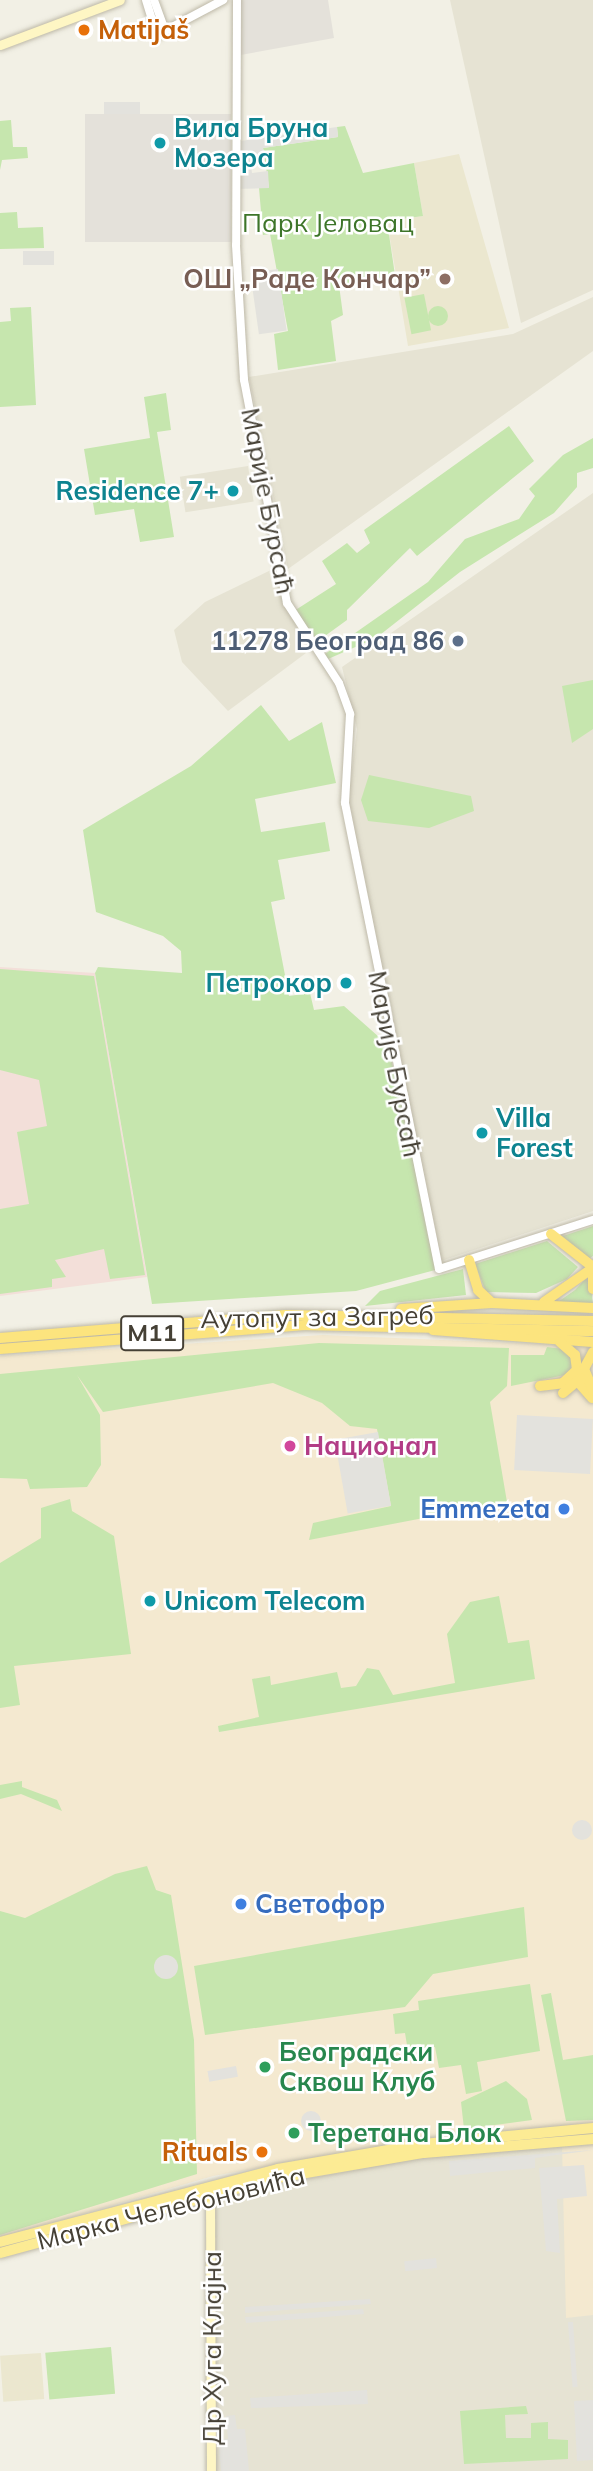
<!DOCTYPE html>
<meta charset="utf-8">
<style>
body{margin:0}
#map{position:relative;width:593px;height:2471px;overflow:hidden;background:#f2f0e5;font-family:Mulish,sans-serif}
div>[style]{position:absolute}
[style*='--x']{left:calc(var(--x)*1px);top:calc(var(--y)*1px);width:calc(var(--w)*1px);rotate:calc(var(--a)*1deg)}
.residential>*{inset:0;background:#e6e3d3;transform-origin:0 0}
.commercial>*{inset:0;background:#f4e9d0}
.industrial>*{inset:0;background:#e4e1da;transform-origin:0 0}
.education>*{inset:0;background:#ebe7cf;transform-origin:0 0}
.medical>*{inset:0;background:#f3dfd9}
.green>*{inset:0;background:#c6e6ae;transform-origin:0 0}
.round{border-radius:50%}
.parking>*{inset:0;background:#e3e2dd;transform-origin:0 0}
.roads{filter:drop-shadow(0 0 2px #beb9a8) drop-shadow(0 0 2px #beb9a8)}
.tertiary>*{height:8px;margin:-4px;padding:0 4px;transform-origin:4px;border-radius:4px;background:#fff}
.secondary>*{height:9px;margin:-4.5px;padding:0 4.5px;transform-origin:4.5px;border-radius:4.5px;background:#fef6c4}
.primary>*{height:10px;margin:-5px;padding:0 5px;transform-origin:5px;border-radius:5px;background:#fceb94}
.trunk>*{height:10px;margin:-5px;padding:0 5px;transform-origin:5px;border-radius:5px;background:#fce47e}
.dots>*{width:19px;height:19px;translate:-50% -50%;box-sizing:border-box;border:4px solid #fff;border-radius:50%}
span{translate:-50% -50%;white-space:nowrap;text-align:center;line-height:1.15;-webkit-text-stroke:5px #fff;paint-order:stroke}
.shield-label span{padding:2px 5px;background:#fff;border:2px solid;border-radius:5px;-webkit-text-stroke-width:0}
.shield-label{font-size:24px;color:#454035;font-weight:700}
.food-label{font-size:26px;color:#c56008;font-weight:700}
.left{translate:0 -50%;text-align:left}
.right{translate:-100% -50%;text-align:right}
.culture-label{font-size:26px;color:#0d838f;font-weight:700}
.park-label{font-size:26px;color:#3d7529}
.education-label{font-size:26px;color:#785e54;font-weight:700}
.street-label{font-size:26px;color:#454035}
.service-label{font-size:26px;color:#4e5e75;font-weight:700}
.hotel-label{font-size:26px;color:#b23c85;font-weight:700}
.shop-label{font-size:26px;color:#366cbe;font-weight:700}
.leisure-label{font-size:26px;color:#27864d;font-weight:700}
</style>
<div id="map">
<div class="residential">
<i style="clip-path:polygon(450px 0,593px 0,593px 290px,521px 323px)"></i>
<i style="clip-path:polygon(593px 297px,593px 351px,288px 569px,249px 377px,513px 334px)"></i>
<i style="left:248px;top:466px;width:36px;height:69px;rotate:81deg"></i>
<i style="clip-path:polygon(593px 493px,593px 1211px,441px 1261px,348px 802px,357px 729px,342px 667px)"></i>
<i style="clip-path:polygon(275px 568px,306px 653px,228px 711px,182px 662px,174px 630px,205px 602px)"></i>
<i style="clip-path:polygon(593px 2142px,593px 2471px,214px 2471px,214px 2196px,441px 2154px)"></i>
</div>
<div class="commercial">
<i style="clip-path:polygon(322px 1335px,593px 1346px,593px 2124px,431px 2138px,213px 2176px,0 2238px,0 1356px)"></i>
<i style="clip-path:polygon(593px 2142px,593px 2315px,566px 2318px,562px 2144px)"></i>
</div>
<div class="industrial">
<i style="clip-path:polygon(237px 0,328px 0,334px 38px,235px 56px)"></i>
<i style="left:85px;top:114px;width:146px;height:128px"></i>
</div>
<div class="education">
<i style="clip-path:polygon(459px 154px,509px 328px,408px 346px,387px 221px,423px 216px,414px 163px)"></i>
<i style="left:41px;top:2353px;width:46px;height:41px;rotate:86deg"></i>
</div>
<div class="medical">
<i style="clip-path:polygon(0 967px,95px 973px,147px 1277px,0 1296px)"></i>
</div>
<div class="green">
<i style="clip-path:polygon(11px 120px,13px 147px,27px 147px,28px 158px,2px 160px,0 170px,0 121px)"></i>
<i style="clip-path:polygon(345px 126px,363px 173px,414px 163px,423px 216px,387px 221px,395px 275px,339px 285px,343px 315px,331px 321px,336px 361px,278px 370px,274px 334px,288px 331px,270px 234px,263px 235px,259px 188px,269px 187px,263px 148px,338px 137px,337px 127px)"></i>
<i style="clip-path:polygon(17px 212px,18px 228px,43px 227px,44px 248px,0 249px,0 213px)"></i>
<i style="left:424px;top:294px;width:37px;height:20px;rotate:79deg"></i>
<i class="round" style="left:428px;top:306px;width:20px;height:20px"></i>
<i style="clip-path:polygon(31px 307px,36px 405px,0 407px,0 447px,0 322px,11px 321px,10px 308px)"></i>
<i style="clip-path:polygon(166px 393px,171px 430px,157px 432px,174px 537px,140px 542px,134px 509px,95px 515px,84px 449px,150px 438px,144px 397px)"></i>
<i style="clip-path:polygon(509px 426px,534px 461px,417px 556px,410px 548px,347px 610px,347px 620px,318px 641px,294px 611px,336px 584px,322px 561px,347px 543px,357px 553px,370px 543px,364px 530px)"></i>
<i style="clip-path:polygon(593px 438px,593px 468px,577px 473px,577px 487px,554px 513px,460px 572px,376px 638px,328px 659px,325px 654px,428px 582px,465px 539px,519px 519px,535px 496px,529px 489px,563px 455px)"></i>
<i style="clip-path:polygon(593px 680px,593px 729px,572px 743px,562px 686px)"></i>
<i style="clip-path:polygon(261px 705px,289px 741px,322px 722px,336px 783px,255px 799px,261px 832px,325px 822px,330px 851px,278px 860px,285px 899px,271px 902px,289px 996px,310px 993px,314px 1010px,344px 1006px,388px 1045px,439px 1269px,356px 1291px,152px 1304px,95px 973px,98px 967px,182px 973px,181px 951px,163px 936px,96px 912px,83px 830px,191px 766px)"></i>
<i style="clip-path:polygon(369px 775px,471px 796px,474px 811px,429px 828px,368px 821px,361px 800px)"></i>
<i style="clip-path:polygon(0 969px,94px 976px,145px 1275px,110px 1279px,104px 1249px,55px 1260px,66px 1277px,52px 1279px,52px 1287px,0 1294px,0 1209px,29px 1204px,17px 1132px,47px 1126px,39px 1080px,0 1070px)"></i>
<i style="clip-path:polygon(593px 1226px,593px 1256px,587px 1260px,557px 1238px)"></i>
<i style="clip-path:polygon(547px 1241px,578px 1267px,567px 1279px,536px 1293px,486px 1292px,475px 1264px)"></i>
<i style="clip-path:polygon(463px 1269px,466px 1295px,365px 1306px,380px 1291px)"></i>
<i style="clip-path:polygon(590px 1274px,593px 1306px,558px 1302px,575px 1290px)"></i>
<i style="clip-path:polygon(319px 1343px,509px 1348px,507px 1386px,490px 1402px,507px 1502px,309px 1540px,313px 1523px,391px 1506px,377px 1429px,350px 1426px,322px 1403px,273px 1383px,103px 1412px,77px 1375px,100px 1415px,101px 1465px,87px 1487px,30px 1489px,27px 1479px,0 1478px,0 1374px)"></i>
<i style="clip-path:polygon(547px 1347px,563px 1349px,572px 1359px,570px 1374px,511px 1386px,511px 1355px,544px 1355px)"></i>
<i style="clip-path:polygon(70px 1499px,72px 1511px,114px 1536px,131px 1654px,14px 1666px,20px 1705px,0 1708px,0 1563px,41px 1538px,41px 1508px)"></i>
<i style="clip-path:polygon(499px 1596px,508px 1643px,529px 1640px,535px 1679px,219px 1732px,218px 1726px,259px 1717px,252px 1679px,270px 1676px,271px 1685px,337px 1672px,341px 1688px,356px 1686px,367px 1668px,379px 1670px,393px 1695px,455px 1683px,447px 1634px,470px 1602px)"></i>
<i style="clip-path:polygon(22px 1781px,22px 1787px,57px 1800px,62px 1811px,21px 1794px,0 1799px,0 1785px)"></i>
<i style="clip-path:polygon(147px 1866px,156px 1890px,171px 1895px,194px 2040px,197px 2174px,0 2235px,0 1911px,25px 1918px,115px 1874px)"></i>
<i style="clip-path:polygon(524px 1907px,528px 1957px,433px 1974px,405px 2007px,205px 2035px,194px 1966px)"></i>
<i style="clip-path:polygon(530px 1984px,540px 2051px,477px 2062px,482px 2091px,466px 2094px,461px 2065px,439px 2068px,435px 2047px,408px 2051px,405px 2033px,395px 2034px,393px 2014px,419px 2010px,418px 2001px)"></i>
<i style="clip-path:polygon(551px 1993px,563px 2060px,593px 2055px,593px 2120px,566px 2121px,541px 1995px)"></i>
<i style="clip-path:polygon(506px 2081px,527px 2099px,532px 2120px,464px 2129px,461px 2102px)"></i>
<i style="left:111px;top:2347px;width:47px;height:66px;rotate:85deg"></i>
<i style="clip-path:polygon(526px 2406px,528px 2414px,505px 2415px,506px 2438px,531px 2438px,531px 2423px,548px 2422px,548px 2439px,568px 2440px,568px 2459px,464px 2464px,460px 2411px)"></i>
</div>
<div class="parking">
<i style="left:140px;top:102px;width:12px;height:36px;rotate:90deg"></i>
<i style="clip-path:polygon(337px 127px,338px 137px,263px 148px,266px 156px,250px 159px,252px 173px,268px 171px,269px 188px,235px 189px,234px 142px)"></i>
<i style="left:54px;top:251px;width:14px;height:31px;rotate:90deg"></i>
<i style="left:278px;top:269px;width:62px;height:28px;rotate:82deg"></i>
<i style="left:517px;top:1415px;width:76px;height:55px;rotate:3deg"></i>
<i style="left:378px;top:1432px;width:75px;height:44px;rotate:80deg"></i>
<i class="round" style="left:572px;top:1820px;width:20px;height:20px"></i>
<i class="round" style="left:154px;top:1955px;width:24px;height:24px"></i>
<i style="left:236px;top:2066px;width:11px;height:29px;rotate:80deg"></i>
<i class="round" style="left:301px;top:2111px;width:20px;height:20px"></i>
<i style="clip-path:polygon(593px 2150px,535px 2158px,535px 2168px,450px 2176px,449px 2161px)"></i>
<i style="clip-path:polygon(584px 2165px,587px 2196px,557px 2199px,560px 2253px,546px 2251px,539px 2168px)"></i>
<i style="left:436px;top:2258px;width:10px;height:32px;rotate:84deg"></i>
<i style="clip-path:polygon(370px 2299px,371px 2304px,245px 2313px,245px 2307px)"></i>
<i style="clip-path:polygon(363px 2309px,364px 2314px,246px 2323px,245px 2317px)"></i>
<i style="left:573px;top:2322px;width:65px;height:5px;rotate:86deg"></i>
<i style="clip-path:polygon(367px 2390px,368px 2404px,251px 2408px,250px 2398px)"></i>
<i style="clip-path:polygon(593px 2400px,593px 2460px,577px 2461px,574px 2401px)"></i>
<i style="clip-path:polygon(235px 2415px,237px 2429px,245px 2429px,249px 2471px,221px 2471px,218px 2440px,228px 2439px,226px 2416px)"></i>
</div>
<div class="roads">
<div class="tertiary">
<i style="--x:146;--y:0;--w:37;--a:73"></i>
<i style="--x:157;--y:35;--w:75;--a:-27.9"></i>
<i style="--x:154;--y:0;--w:33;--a:70"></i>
<i style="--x:237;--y:0;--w:245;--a:90.2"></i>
<i style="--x:236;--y:245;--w:135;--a:86.6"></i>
<i style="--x:244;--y:380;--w:227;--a:79.1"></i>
<i style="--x:287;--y:603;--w:95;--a:57"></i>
<i style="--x:339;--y:683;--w:33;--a:70"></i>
<i style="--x:350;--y:714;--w:89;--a:93.2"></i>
<i style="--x:345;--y:803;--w:475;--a:78.6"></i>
<i style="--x:439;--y:1269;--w:162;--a:-17.7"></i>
</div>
<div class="secondary">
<i style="--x:0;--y:45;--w:128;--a:-20.6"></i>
<i style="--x:210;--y:2191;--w:280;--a:89.8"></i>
</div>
<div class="primary">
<i style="--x:0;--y:2242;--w:287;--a:-14.7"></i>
<i style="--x:278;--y:2169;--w:147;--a:-9.8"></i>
<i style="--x:423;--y:2144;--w:171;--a:-5.4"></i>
<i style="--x:0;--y:2253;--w:287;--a:-15.2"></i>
<i style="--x:277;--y:2178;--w:149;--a:-9.7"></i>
<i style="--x:424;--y:2153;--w:170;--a:-4.7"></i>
</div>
<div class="trunk">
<i style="--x:551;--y:1234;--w:53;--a:38.2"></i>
<i style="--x:469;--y:1260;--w:31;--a:73"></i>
<i style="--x:478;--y:1290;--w:19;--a:43"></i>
<i style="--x:593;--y:1272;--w:17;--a:90"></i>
<i style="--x:544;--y:1302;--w:60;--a:-34.8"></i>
<i style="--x:401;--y:1309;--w:91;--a:-3.8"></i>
<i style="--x:492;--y:1303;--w:101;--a:2.8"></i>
<i style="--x:433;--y:1330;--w:160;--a:4.3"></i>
<i style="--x:0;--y:1338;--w:287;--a:-4.6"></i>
<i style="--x:286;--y:1315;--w:307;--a:1.1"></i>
<i style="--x:560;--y:1342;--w:20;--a:41"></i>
<i style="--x:575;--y:1355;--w:28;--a:82"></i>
<i style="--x:579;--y:1383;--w:20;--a:49"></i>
<i style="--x:0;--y:1349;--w:306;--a:-4.5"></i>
<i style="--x:305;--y:1325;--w:288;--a:1.2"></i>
<i style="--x:593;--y:1352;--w:19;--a:118"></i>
<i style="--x:584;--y:1369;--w:23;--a:67"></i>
<i style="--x:540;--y:1386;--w:23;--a:-7"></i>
<i style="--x:563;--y:1383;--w:18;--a:-43"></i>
<i style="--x:563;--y:1393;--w:23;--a:-40"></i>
</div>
</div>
<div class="dots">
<i style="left:84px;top:30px;background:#e8710a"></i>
<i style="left:160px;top:143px;background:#0f9aa8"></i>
<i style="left:445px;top:279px;background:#8d6e63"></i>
<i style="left:233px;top:491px;background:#0f9aa8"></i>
<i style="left:458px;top:641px;background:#5c6f8a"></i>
<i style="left:346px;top:983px;background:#0f9aa8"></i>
<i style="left:482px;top:1133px;background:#0f9aa8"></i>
<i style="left:290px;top:1446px;background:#d1479c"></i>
<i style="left:564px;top:1509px;background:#3f7fe0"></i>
<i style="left:150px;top:1601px;background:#0f9aa8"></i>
<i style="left:241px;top:1904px;background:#3f7fe0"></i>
<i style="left:265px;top:2067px;background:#2e9e5b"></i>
<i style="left:294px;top:2133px;background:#2e9e5b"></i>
<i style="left:262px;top:2152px;background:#e8710a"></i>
</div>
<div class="shield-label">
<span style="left:152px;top:1333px">M11</span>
</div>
<div class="food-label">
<span class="left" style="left:98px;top:30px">Matijaš</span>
<span class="right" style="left:248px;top:2152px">Rituals</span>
</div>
<div class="culture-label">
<span class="left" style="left:174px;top:143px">Вила Бруна<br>Мозера</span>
<span class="right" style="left:219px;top:491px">Residence 7+</span>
<span class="right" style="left:332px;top:983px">Петрокор</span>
<span class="left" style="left:496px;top:1133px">Villa<br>Forest</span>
<span class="left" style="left:164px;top:1601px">Unicom Telecom</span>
</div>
<div class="park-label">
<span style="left:328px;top:223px">Парк Јеловац</span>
</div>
<div class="education-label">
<span class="right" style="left:431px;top:279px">ОШ „Раде Кончар”</span>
</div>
<div class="street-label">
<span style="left:268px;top:501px;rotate:79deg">Марије Бурсаћ</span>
<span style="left:395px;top:1064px;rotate:79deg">Марије Бурсаћ</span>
<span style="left:317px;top:1317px;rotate:-1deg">Аутопут за Загреб</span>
<span style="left:171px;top:2208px;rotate:-14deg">Марка Челебоновића</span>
<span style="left:212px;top:2348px;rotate:-90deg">Др Хуга Клајна</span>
</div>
<div class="service-label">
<span class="right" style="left:444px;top:641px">11278 Београд 86</span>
</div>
<div class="hotel-label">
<span class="left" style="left:304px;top:1446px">Национал</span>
</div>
<div class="shop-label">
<span class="right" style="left:550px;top:1509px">Emmezeta</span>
<span class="left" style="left:255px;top:1904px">Светофор</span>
</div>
<div class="leisure-label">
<span class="left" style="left:279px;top:2067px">Београдски<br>Сквош Клуб</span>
<span class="left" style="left:308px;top:2133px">Теретана Блок</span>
</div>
</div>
